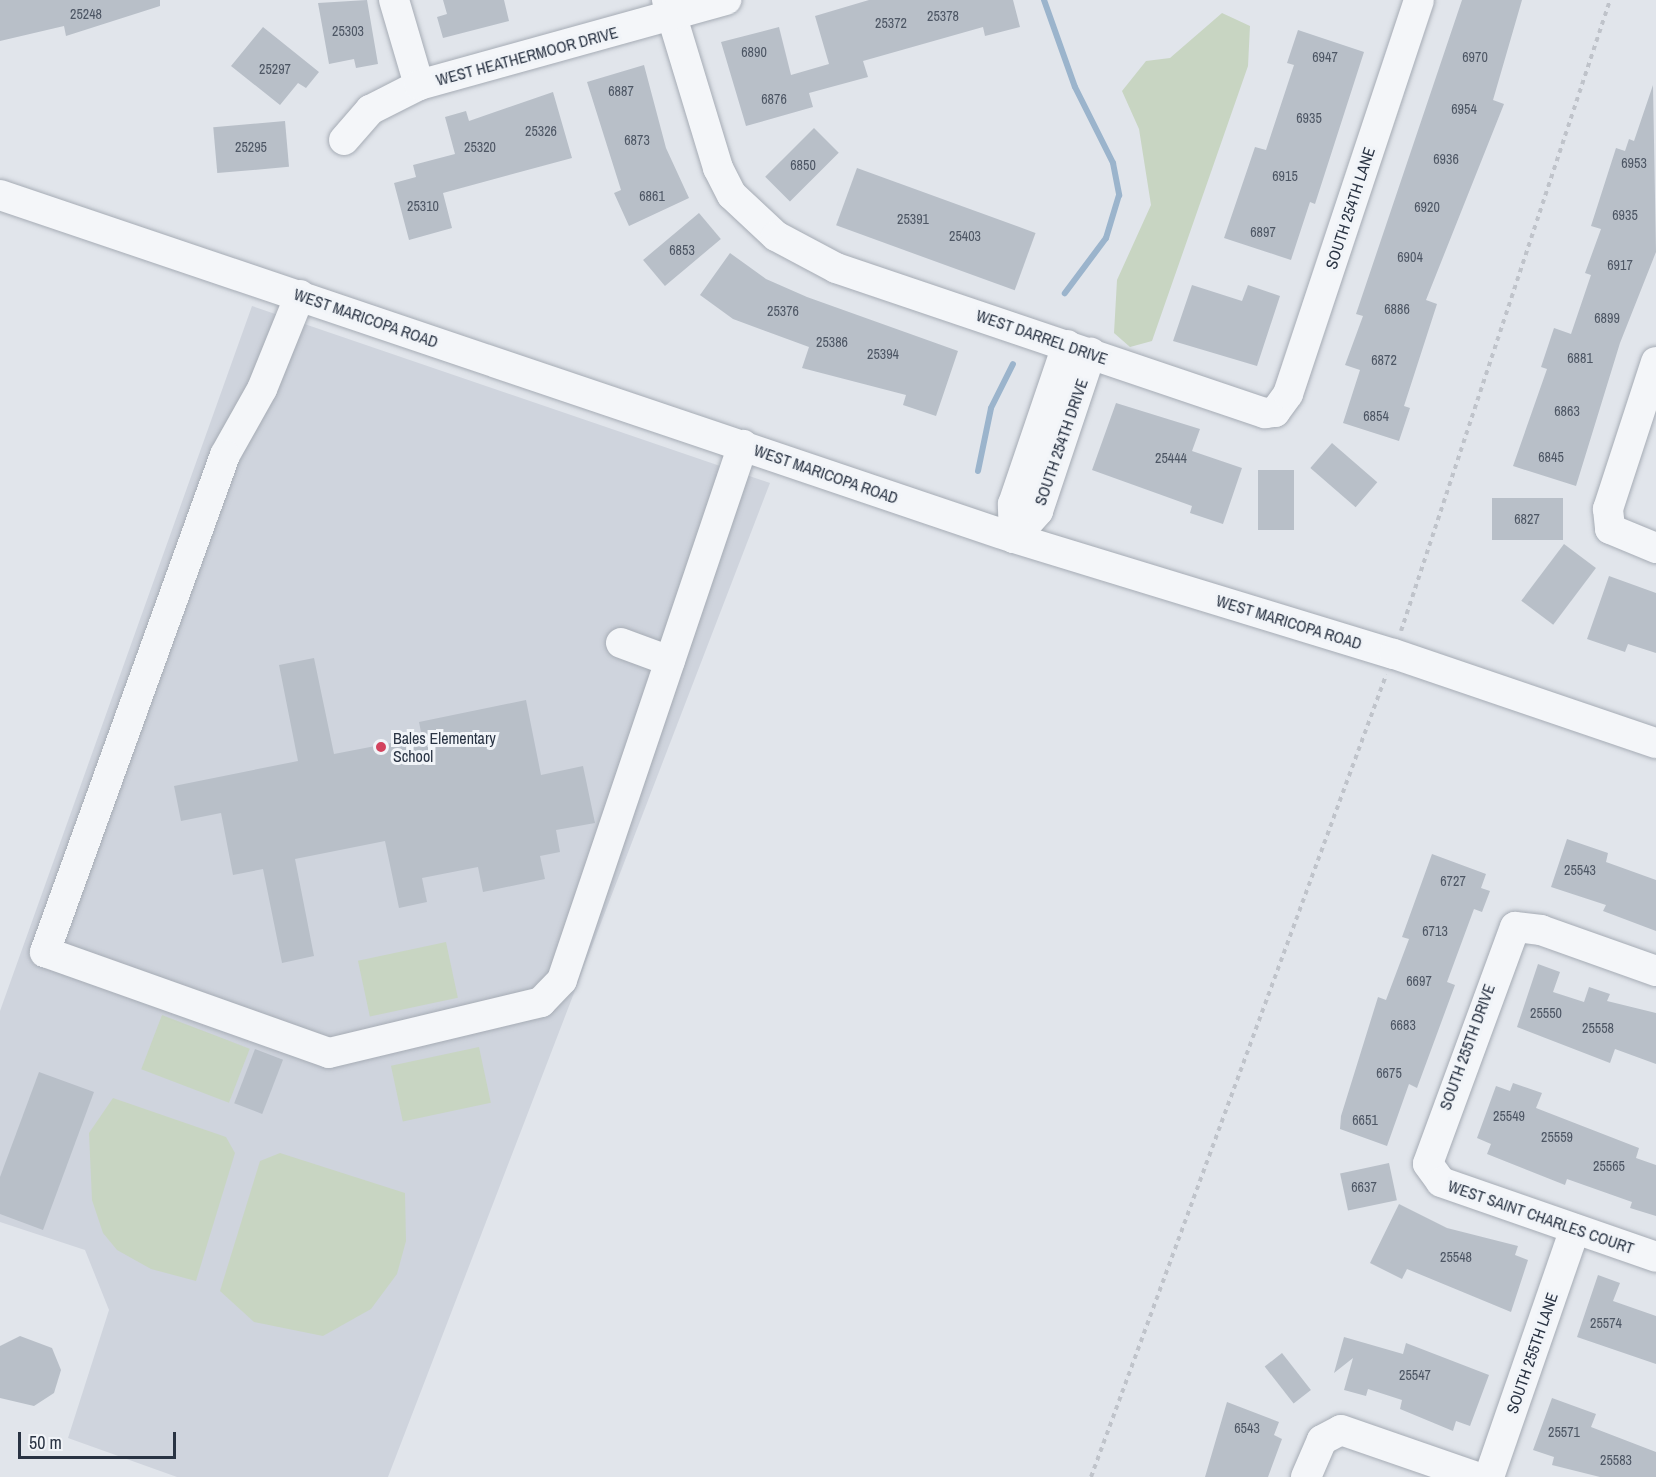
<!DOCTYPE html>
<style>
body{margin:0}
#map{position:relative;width:1656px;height:1477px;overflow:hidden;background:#e1e5eb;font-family:"Archivo Narrow",sans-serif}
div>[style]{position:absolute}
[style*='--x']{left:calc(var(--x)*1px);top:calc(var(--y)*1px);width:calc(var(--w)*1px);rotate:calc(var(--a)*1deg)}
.built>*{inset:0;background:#cfd4dd}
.green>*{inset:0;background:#c8d5c2;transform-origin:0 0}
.stream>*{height:6px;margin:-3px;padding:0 3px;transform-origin:3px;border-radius:3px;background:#9bb4cc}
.building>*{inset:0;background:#b8bfc8;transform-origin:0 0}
.path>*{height:4px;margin-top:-2px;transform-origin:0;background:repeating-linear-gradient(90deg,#bfc3ca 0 4.5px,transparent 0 9px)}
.roads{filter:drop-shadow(0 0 2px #a6acb5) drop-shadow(0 0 2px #a6acb5)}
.minor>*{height:30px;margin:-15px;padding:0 15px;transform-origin:15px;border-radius:15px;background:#f4f6f9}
.dots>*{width:16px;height:16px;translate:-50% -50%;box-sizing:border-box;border:3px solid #f1f4f8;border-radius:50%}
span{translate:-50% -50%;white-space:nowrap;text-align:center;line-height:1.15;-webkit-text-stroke:6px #f1f4f8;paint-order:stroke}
.number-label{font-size:14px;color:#4d5664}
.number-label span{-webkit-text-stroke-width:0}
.street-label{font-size:16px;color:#293343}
.poi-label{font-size:16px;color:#293343}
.left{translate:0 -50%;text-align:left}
.scale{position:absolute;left:18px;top:1432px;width:158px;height:27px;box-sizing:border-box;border:3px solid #293343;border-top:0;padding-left:8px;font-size:18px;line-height:21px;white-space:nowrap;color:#293343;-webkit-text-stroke:4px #f1f4f8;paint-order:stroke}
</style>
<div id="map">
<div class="built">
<i style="clip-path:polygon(252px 306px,770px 483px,388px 1477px,177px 1477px,68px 1438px,109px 1310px,85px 1250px,0 1222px,0 1011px)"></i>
</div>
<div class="green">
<i style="clip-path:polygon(1222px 13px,1250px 26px,1248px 66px,1152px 341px,1130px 347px,1114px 333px,1117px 280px,1151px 205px,1139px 129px,1122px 91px,1146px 61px,1170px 58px)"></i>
<i style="left:446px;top:942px;width:57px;height:90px;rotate:78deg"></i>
<i style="left:162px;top:1015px;width:94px;height:58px;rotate:21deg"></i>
<i style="left:479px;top:1047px;width:57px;height:90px;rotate:78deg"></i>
<i style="clip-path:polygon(113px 1098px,226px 1137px,235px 1153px,196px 1281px,151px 1269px,117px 1250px,103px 1233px,92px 1200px,89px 1133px)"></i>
<i style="clip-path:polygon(280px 1153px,405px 1193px,406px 1241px,397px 1274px,371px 1309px,323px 1336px,254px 1322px,220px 1291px,260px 1161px)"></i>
</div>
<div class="stream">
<i style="--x:1044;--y:0;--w:92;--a:70.4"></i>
<i style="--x:1075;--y:87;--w:85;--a:63.4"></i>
<i style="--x:1113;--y:163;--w:33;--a:79"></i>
<i style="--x:1119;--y:195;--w:45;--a:106.8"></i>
<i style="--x:1106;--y:238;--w:69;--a:126.7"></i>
<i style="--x:978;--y:471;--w:64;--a:-78.3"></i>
<i style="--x:991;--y:408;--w:49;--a:-63.4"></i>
</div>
<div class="building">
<i style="clip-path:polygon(0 0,160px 0,160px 6px,66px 36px,64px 26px,0 41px)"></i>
<i style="clip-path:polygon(367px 0,378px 64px,356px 68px,354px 59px,329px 64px,318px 3px)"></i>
<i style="clip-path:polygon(443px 0,504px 0,509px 21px,443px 38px,437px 17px,447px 14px)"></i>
<i style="clip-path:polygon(869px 0,1013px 0,1020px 27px,985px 36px,983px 27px,863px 61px,868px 77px,809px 93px,813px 107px,746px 126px,721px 42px,779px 27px,791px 75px,829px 64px,815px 16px)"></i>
<i style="clip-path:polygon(1462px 0,1522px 0,1493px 100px,1504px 104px,1426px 300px,1437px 304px,1404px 406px,1410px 408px,1399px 441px,1343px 423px,1360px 370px,1345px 365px,1363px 316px,1356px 314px)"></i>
<i style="clip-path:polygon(263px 27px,319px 72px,306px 88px,298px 83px,280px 105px,231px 66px)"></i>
<i style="clip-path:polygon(1298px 30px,1364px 52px,1315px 204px,1310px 202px,1291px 260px,1224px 238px,1255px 147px,1266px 150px,1294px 65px,1287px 63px)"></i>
<i style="clip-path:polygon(644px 65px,666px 148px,689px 198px,629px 226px,614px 193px,621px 190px,587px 82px)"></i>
<i style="clip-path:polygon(1653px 85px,1656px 252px,1620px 343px,1576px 486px,1513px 466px,1547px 369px,1541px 367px,1554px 328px,1571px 334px,1591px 275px,1585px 273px,1601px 229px,1591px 226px,1616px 148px,1625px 151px,1629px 139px,1634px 141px)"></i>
<i style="clip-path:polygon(553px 92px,572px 158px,443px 193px,452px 228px,409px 240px,394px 183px,416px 177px,413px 165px,455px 154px,445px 117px,466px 111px,469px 121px)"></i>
<i style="left:285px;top:121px;width:46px;height:72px;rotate:85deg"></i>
<i style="left:814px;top:128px;width:35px;height:69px;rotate:45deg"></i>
<i style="left:857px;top:168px;width:190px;height:61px;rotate:20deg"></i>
<i style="left:699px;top:213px;width:34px;height:73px;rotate:50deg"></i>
<i style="clip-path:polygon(730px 253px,766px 279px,807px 297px,958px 351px,936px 416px,903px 405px,906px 395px,802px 368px,809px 347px,733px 319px,700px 295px)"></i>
<i style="clip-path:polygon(1192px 285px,1242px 301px,1248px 285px,1280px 296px,1257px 366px,1173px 341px)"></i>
<i style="clip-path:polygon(1116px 403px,1200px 429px,1192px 451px,1242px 468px,1223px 524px,1190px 513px,1192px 506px,1092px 470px)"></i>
<i style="left:1332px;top:443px;width:60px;height:33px;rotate:41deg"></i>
<i style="left:1258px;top:470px;width:36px;height:60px"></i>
<i style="left:1492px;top:498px;width:71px;height:42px"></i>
<i style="left:1564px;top:544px;width:40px;height:71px;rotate:37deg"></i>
<i style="clip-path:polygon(1609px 576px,1656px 593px,1656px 653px,1628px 644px,1625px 652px,1587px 639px)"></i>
<i style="clip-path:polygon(314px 658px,334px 754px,422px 737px,419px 722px,526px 700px,541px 775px,583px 766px,595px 823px,556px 830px,560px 852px,540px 856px,545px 879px,483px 892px,478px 867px,422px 878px,427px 902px,399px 908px,385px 841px,295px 859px,314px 956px,282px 963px,263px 869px,233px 875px,221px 813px,181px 821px,174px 786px,298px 761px,279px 665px)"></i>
<i style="clip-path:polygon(1567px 839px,1608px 853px,1606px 862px,1656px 880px,1656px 931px,1603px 911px,1606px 905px,1551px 887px)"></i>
<i style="clip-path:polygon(1432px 854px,1486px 874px,1481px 888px,1490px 891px,1482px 912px,1474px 909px,1447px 982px,1455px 985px,1417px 1088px,1409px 1084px,1387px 1146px,1340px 1129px,1341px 1116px,1378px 997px,1386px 1000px,1409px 939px,1402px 937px)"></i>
<i style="clip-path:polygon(1538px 964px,1560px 972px,1553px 992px,1584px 1002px,1589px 987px,1610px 994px,1607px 1001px,1656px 1013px,1656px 1064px,1615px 1049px,1610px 1063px,1517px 1027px)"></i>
<i style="left:255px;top:1049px;width:30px;height:58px;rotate:21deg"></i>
<i style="clip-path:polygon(39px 1072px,94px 1092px,43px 1230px,0 1214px,0 1177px)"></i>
<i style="clip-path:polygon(1513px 1083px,1542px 1093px,1536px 1108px,1639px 1148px,1636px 1158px,1656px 1165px,1656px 1216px,1630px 1208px,1632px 1202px,1567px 1179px,1565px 1185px,1487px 1154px,1491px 1144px,1477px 1138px,1496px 1086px,1510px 1091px)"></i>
<i style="left:1389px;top:1163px;width:38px;height:50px;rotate:78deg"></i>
<i style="clip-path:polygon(1399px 1204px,1447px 1228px,1518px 1246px,1515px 1255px,1528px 1260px,1511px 1312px,1407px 1269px,1402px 1279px,1370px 1263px)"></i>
<i style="clip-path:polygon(1598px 1275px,1620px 1283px,1613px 1301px,1656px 1316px,1656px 1364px,1577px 1337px)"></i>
<i style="clip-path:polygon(20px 1336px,52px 1348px,61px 1370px,54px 1393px,34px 1406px,0 1398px,0 1346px)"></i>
<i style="clip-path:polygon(1344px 1337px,1403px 1354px,1406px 1343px,1489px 1375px,1470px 1426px,1456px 1421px,1453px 1431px,1400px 1409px,1402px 1400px,1368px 1389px,1366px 1396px,1344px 1390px,1353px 1358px,1334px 1373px)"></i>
<i style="left:1282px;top:1353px;width:47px;height:22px;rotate:52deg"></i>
<i style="clip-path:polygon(1552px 1398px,1596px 1414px,1591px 1427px,1656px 1452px,1656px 1477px,1600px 1477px,1552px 1465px,1554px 1457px,1533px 1450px)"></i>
<i style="clip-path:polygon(1227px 1402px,1279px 1422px,1274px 1435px,1282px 1439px,1268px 1477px,1205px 1477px)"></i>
</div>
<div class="path">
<i style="--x:1401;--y:631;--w:665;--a:-71.67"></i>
<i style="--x:1091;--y:1477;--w:855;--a:-69.8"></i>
</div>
<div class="roads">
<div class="minor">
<i style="--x:394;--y:0;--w:89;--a:73.6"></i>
<i style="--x:667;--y:0;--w:176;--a:73.1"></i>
<i style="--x:718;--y:168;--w:30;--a:63"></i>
<i style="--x:732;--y:195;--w:60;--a:43"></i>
<i style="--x:776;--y:236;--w:68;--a:28.1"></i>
<i style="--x:836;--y:268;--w:453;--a:18.7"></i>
<i style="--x:1265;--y:413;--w:10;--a:-6"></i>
<i style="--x:1275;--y:412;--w:22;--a:-54"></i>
<i style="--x:1288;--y:394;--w:415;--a:-71.6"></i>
<i style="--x:344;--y:140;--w:40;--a:-49"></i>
<i style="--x:370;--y:110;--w:55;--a:-27"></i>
<i style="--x:419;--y:85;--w:319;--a:-15.5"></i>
<i style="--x:0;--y:195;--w:1070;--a:18.69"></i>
<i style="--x:1014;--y:538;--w:397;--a:17"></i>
<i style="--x:1394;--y:654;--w:277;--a:18.8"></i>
<i style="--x:300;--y:295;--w:101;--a:112"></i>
<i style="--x:262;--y:389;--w:76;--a:119.3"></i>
<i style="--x:225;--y:455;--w:529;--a:109.91"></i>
<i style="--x:45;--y:952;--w:301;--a:19.6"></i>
<i style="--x:329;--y:1053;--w:218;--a:-13.5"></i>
<i style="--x:541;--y:1002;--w:30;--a:-46"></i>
<i style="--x:562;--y:980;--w:565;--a:-71.31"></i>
<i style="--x:1656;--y:362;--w:155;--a:108.1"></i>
<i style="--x:1608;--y:509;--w:20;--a:84"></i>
<i style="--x:1610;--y:529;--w:50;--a:22.4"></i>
<i style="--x:1014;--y:538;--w:36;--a:-48"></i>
<i style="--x:1038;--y:511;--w:167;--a:-71.5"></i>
<i style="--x:1014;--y:538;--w:34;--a:-92"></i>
<i style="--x:1013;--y:504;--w:168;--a:-71.2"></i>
<i style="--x:621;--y:643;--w:52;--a:20.2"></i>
<i style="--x:1656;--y:971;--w:122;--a:-160.4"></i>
<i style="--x:1541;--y:930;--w:26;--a:-173"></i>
<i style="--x:1515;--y:927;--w:252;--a:110.2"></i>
<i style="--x:1428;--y:1164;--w:22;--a:54"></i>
<i style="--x:1441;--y:1182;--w:228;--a:19.2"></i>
<i style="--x:1306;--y:1477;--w:40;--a:-66.6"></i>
<i style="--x:1322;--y:1440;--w:21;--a:-28"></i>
<i style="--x:1341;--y:1430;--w:144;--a:19.1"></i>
<i style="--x:1489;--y:1477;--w:262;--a:-70.9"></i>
</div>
</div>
<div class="dots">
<i style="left:381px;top:747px;background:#d3435e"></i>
</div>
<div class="number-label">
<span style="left:86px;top:14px">25248</span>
<span style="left:943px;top:16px">25378</span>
<span style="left:891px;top:23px">25372</span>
<span style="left:348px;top:31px">25303</span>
<span style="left:754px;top:52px">6890</span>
<span style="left:1325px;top:57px">6947</span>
<span style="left:1475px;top:57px">6970</span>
<span style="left:275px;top:69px">25297</span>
<span style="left:621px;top:91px">6887</span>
<span style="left:774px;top:99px">6876</span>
<span style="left:1464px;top:109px">6954</span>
<span style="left:1309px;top:118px">6935</span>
<span style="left:541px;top:131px">25326</span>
<span style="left:637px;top:140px">6873</span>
<span style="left:251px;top:147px">25295</span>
<span style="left:480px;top:147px">25320</span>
<span style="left:1446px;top:159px">6936</span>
<span style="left:1634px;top:163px">6953</span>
<span style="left:803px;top:165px">6850</span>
<span style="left:1285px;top:176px">6915</span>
<span style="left:652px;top:196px">6861</span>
<span style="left:423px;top:206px">25310</span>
<span style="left:1427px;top:207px">6920</span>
<span style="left:1625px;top:215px">6935</span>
<span style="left:913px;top:219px">25391</span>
<span style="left:1263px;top:232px">6897</span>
<span style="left:965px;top:236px">25403</span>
<span style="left:682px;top:250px">6853</span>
<span style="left:1410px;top:257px">6904</span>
<span style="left:1620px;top:265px">6917</span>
<span style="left:1397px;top:309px">6886</span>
<span style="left:783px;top:311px">25376</span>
<span style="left:1607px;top:318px">6899</span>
<span style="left:832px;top:342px">25386</span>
<span style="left:883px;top:354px">25394</span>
<span style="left:1580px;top:358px">6881</span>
<span style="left:1384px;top:360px">6872</span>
<span style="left:1567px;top:411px">6863</span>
<span style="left:1376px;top:416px">6854</span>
<span style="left:1551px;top:457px">6845</span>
<span style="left:1171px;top:458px">25444</span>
<span style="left:1527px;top:519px">6827</span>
<span style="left:1580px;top:870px">25543</span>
<span style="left:1453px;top:881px">6727</span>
<span style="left:1435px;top:931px">6713</span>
<span style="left:1419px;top:981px">6697</span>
<span style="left:1546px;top:1013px">25550</span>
<span style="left:1403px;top:1025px">6683</span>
<span style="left:1598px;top:1028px">25558</span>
<span style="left:1389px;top:1073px">6675</span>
<span style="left:1509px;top:1116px">25549</span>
<span style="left:1365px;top:1120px">6651</span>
<span style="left:1557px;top:1137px">25559</span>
<span style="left:1609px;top:1166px">25565</span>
<span style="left:1364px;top:1187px">6637</span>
<span style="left:1456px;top:1257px">25548</span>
<span style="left:1606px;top:1323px">25574</span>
<span style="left:1415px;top:1375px">25547</span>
<span style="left:1247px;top:1428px">6543</span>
<span style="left:1564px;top:1432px">25571</span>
<span style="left:1616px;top:1460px">25583</span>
</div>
<div class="street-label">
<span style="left:527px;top:56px;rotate:-15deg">WEST HEATHERMOOR DRIVE</span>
<span style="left:1350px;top:208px;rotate:-72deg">SOUTH 254TH LANE</span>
<span style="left:366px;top:318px;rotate:19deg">WEST MARICOPA ROAD</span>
<span style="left:1042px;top:337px;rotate:19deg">WEST DARREL DRIVE</span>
<span style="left:1061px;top:442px;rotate:-71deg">SOUTH 254TH DRIVE</span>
<span style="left:826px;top:474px;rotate:19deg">WEST MARICOPA ROAD</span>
<span style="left:1289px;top:622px;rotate:17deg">WEST MARICOPA ROAD</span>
<span style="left:1467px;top:1047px;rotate:-70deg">SOUTH 255TH DRIVE</span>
<span style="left:1541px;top:1217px;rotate:19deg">WEST SAINT CHARLES COURT</span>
<span style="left:1532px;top:1353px;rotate:-71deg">SOUTH 255TH LANE</span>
</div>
<div class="poi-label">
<span class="left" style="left:393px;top:747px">Bales Elementary<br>School</span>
</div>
<div class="scale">50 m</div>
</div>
